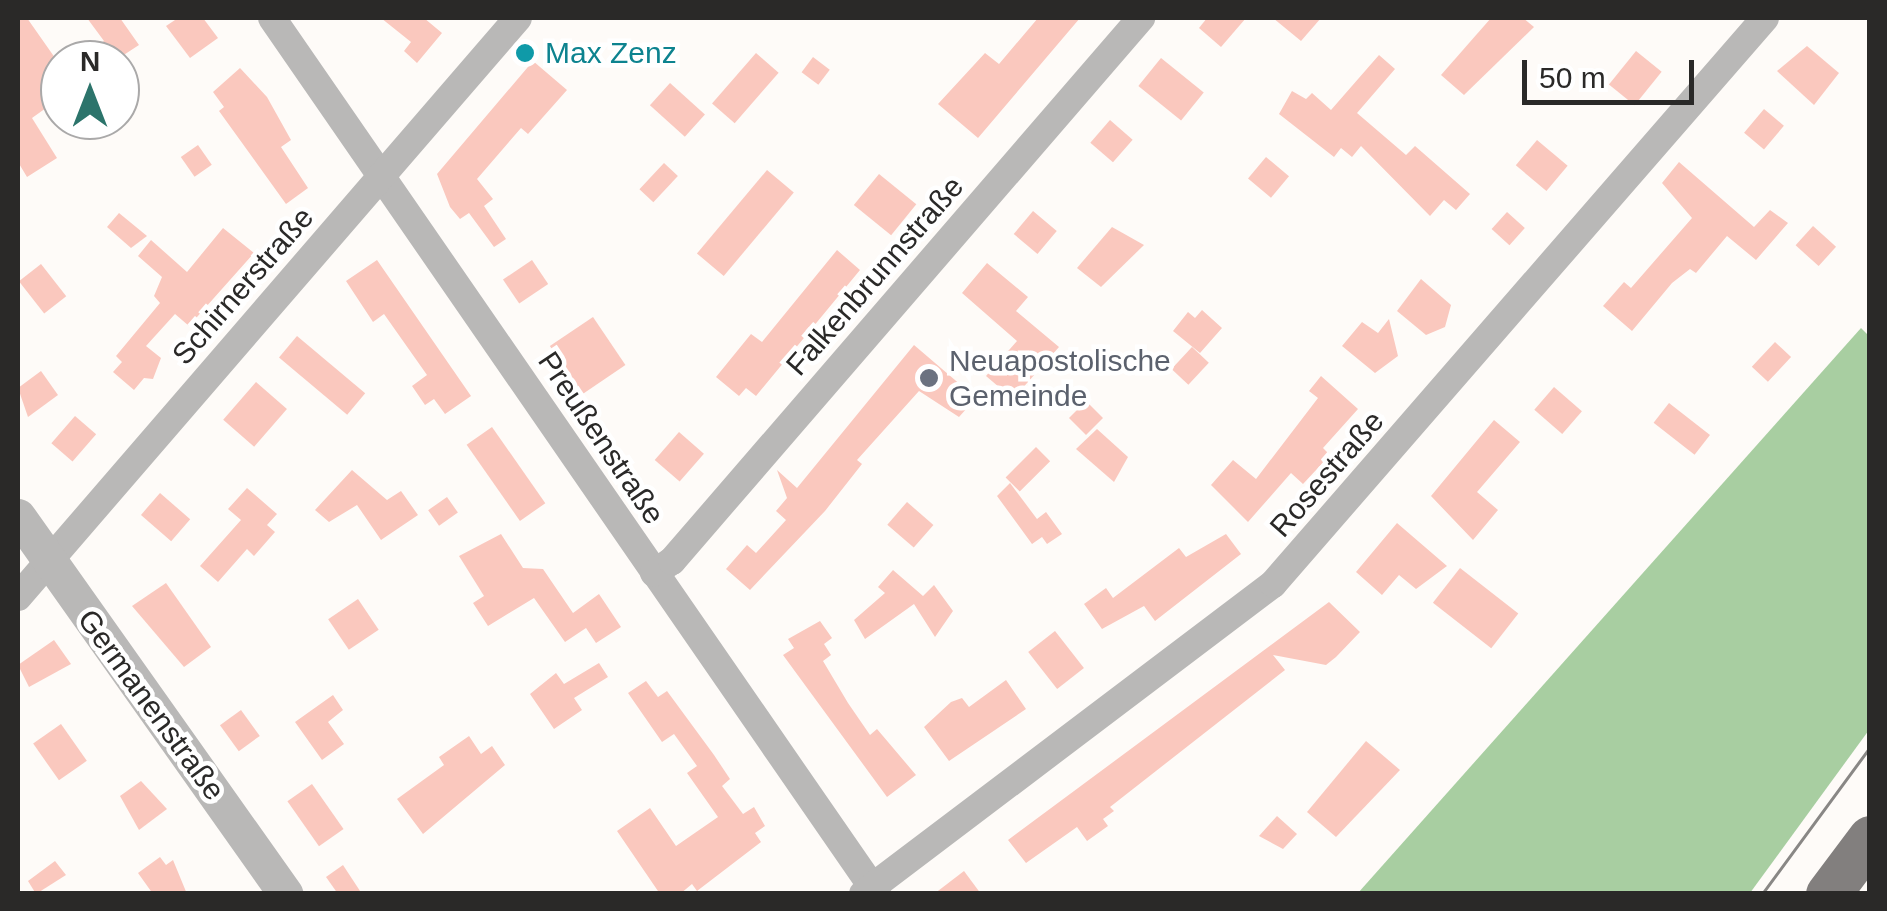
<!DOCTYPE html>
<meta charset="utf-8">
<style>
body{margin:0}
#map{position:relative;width:1887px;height:911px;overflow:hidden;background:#fefbf8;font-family:Arial,sans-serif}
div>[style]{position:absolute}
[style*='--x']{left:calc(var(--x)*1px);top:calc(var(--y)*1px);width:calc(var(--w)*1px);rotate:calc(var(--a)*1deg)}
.forest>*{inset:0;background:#a8cea1}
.building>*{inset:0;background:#fac8be;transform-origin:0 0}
.minor>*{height:28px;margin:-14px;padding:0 14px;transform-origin:14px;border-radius:14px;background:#b9b8b7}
.tertiary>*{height:35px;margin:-17.5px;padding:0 17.5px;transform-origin:17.5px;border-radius:17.5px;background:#b9b8b7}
.primary>*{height:45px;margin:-22.5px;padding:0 22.5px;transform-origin:22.5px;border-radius:22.5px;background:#827f7e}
.tram>*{height:2.5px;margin:-1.25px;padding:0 1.25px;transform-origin:1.25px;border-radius:1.25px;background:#898785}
.dots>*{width:28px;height:28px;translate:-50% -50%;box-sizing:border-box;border:5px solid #fff;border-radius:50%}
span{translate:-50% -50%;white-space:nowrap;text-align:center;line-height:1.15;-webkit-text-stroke:9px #fff;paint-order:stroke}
.culture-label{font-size:30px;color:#0d838f}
.left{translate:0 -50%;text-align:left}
.street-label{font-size:30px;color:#2a2928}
.worship-label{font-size:30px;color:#5b616d}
.frame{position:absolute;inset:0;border:20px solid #2a2928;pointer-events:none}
.north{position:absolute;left:40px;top:40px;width:100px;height:100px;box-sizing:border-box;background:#fff;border:2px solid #aaa9a9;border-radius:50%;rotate:0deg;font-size:28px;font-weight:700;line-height:40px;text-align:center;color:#2a2928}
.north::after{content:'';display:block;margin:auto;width:35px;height:45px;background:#2c746b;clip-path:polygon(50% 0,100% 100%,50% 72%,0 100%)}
.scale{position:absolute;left:1522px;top:60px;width:172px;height:45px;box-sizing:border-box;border:5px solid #2a2928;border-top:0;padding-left:12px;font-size:30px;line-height:35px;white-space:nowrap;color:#2a2928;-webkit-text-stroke:8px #fff;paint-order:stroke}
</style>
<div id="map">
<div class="forest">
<i style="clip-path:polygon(1861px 328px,1870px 337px,1869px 730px,1750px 893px,1358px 893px)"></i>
</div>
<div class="building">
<i style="clip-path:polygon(18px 18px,27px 18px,60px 65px,60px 98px,32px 118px,57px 158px,27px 177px,18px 162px)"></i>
<i style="clip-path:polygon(87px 18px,120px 18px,139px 45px,116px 60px,77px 60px,104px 41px)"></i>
<i style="clip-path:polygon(178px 18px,203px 18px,218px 38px,190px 58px,166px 26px)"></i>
<i style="clip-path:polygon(381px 18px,424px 18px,442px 33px,417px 63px,404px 51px,411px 42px)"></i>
<i style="clip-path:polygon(1038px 18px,1080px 18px,978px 138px,938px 104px,985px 53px,999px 64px)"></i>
<i style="clip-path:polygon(1207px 18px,1246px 18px,1221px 47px,1199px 28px)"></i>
<i style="clip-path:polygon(1273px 18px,1321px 18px,1301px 41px)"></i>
<i style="clip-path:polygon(1491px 18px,1523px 18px,1534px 27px,1464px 95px,1441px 75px)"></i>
<i style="clip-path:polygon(1807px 46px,1839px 73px,1814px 105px,1777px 71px)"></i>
<i style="left:1636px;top:51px;width:33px;height:43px;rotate:39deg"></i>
<i style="left:756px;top:53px;width:30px;height:67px;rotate:41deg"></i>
<i style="clip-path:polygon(1379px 55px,1395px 69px,1357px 113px,1406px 155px,1415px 146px,1470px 194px,1456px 210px,1444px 200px,1430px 216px,1361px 146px,1352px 157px,1341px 148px,1334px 157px,1279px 114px,1292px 91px,1306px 99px,1312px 93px,1331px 110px)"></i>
<i style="left:813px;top:57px;width:21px;height:19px;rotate:37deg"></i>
<i style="left:1161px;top:58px;width:55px;height:36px;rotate:39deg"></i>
<i style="clip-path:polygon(533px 61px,567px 90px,528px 134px,521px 128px,477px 179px,493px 199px,484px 206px,506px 239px,494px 247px,469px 213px,460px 219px,450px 207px,437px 174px)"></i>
<i style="clip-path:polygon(240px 68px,267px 97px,291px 140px,281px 147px,308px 188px,286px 204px,219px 111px,224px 107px,213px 92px)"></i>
<i style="left:670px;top:83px;width:47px;height:30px;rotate:42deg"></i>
<i style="left:1764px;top:109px;width:26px;height:31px;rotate:40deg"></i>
<i style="left:1110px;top:120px;width:30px;height:30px;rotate:41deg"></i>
<i style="left:1537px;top:140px;width:40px;height:33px;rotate:40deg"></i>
<i style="left:198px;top:145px;width:24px;height:21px;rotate:55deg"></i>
<i style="left:1266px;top:157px;width:30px;height:28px;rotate:40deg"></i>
<i style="clip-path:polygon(1679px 162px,1754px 227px,1770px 210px,1788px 223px,1756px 260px,1727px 236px,1696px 273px,1690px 269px,1672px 283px,1632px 331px,1603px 306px,1624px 282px,1631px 288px,1692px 218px,1662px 183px)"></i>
<i style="left:664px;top:163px;width:19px;height:36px;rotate:43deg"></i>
<i style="left:767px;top:170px;width:35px;height:109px;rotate:40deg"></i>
<i style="left:879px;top:174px;width:48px;height:40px;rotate:39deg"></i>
<i style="left:1033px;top:211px;width:31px;height:30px;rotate:40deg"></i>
<i style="left:1507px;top:212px;width:24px;height:23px;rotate:42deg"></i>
<i style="clip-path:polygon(119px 213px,147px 236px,131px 248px,107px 227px)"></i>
<i style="left:1813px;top:226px;width:31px;height:26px;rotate:42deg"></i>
<i style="clip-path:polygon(1112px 227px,1144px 245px,1101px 287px,1077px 268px)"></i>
<i style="clip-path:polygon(223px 228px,254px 253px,189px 326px,175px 314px,146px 346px,161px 358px,153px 379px,144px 378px,134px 390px,113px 372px,122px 362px,116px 356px,160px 303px,154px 296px,162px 277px,138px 256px,151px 240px,187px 272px)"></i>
<i style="clip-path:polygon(837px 250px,860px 270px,756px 396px,746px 388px,739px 396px,716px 377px,751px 334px,762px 342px)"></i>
<i style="clip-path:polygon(377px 260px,471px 396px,445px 414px,434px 399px,425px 405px,412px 386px,427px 375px,384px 314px,373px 322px,346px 281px)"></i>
<i style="left:532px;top:260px;width:29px;height:35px;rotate:56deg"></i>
<i style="clip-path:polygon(987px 263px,1028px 297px,1016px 311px,1059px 347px,1013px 399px,986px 376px,1017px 341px,962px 293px)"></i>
<i style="left:41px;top:264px;width:41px;height:28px;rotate:52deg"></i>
<i style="clip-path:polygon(1421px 279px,1451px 305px,1445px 327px,1426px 335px,1397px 311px)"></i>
<i style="clip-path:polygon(1202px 310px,1222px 328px,1200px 353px,1173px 331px,1188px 312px,1195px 318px)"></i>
<i style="left:593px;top:317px;width:58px;height:52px;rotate:56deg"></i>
<i style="clip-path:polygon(1389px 319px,1398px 356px,1375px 373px,1342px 346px,1362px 322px,1378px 333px)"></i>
<i style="left:297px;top:336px;width:89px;height:28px;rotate:40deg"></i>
<i style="left:1775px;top:342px;width:22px;height:34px;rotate:43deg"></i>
<i style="clip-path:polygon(914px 345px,976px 398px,959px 417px,919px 391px,857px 460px,862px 464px,825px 511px,750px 590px,726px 569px,747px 545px,756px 553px,786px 520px,776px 511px,787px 498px,777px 470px,797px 488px)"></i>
<i style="left:1192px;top:347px;width:23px;height:30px;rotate:43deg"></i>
<i style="clip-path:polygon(41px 371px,58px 395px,28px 417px,18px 388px)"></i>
<i style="clip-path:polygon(1321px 376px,1358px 409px,1323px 448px,1330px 455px,1303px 484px,1291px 473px,1248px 522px,1211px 485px,1233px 460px,1256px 479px,1318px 398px,1309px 391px)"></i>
<i style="left:256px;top:382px;width:41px;height:50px;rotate:41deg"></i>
<i style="left:1554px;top:387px;width:37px;height:30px;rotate:41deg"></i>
<i style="left:1086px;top:401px;width:24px;height:24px;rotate:45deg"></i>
<i style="left:1669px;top:403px;width:52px;height:25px;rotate:38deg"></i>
<i style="left:75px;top:416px;width:28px;height:36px;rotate:41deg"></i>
<i style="clip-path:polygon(1494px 420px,1520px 442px,1477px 492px,1498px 510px,1473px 540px,1431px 496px)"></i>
<i style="left:492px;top:427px;width:93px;height:31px;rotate:55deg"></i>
<i style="clip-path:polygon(1097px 429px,1128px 457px,1114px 482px,1076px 449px)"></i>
<i style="left:679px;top:432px;width:33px;height:37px;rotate:41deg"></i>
<i style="left:1036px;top:447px;width:20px;height:43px;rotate:45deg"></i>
<i style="clip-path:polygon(352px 470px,387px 500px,401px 491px,418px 515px,381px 540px,357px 505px,329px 522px,315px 510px)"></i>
<i style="clip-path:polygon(1010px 483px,1037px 519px,1046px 512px,1062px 534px,1047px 544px,1042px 537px,1032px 544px,997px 496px)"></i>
<i style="clip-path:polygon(247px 488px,277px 514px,267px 525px,275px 532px,254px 556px,247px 549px,218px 582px,200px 566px,241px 520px,228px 509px)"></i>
<i style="left:160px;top:493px;width:40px;height:29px;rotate:41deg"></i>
<i style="left:447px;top:497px;width:19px;height:23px;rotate:55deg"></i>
<i style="left:907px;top:502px;width:35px;height:30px;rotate:41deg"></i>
<i style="clip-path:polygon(1397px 523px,1447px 566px,1416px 589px,1399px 575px,1382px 595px,1356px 572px)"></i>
<i style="clip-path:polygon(501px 534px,523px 568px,543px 569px,573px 613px,599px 594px,621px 627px,596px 643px,586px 628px,565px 642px,534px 598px,488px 626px,473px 603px,484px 596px,459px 556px)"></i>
<i style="clip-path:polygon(1226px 534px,1241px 554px,1155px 621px,1144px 606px,1102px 629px,1084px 604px,1106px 588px,1113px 598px,1179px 548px,1186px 557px)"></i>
<i style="left:1460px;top:568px;width:74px;height:44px;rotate:38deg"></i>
<i style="clip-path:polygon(893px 570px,923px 596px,934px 585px,953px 611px,935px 637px,914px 604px,865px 639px,854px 620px,885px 593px,878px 587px)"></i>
<i style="clip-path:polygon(166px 583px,211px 647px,184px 667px,132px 606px)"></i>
<i style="left:358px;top:599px;width:37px;height:36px;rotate:56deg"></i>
<i style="clip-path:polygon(1329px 602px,1360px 632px,1336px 657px,1326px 665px,1273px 655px,1285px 670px,1110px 807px,1114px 811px,1103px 819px,1108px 826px,1087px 841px,1077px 827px,1026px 863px,1008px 840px)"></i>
<i style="clip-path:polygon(820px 621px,832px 638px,824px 644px,831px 655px,823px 661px,848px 703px,870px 735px,877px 729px,916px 775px,887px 797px,783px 655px,794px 648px,788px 639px)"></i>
<i style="left:1055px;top:631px;width:47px;height:34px;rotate:52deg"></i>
<i style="clip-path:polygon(54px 640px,71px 664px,29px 687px,18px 665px)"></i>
<i style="clip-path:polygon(599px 663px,608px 677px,574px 698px,582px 710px,554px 729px,530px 694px,556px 673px,564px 684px)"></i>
<i style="clip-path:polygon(1006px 680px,1026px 709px,949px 761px,924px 727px,951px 702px,962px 698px,969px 707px)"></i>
<i style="clip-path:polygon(646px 681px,658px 697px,667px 691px,714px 755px,730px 779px,722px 786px,743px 814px,754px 807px,765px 826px,755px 833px,761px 842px,697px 891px,692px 884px,680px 894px,660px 894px,617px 831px,650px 808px,676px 846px,718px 817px,687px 773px,697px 766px,674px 734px,662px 742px,628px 693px)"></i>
<i style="clip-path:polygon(333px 695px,343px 710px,328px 722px,344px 744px,322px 760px,295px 722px)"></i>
<i style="left:241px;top:710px;width:32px;height:26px;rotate:54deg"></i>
<i style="left:61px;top:724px;width:45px;height:34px;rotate:55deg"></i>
<i style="clip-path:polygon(469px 736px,481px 754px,492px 746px,505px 765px,423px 834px,397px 799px,444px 765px,439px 757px)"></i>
<i style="clip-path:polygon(1366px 741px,1400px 770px,1336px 837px,1307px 812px)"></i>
<i style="clip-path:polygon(141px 781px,167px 809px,139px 830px,120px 796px)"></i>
<i style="left:312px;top:784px;width:55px;height:30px;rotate:55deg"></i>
<i style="clip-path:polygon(1277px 816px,1297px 834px,1283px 849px,1259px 836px)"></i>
<i style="clip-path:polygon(160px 857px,166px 865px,173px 860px,187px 894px,153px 894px,138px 873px)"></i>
<i style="clip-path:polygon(55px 861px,66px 875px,36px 894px,28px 881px)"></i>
<i style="clip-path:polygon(343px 865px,362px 894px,338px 894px,326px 877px)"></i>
<i style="clip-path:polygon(964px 871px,981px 894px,934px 894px)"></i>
</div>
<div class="minor">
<i style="--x:272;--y:18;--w:1065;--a:55.37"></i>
<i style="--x:654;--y:573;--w:22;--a:-34"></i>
<i style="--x:672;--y:561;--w:718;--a:-49.18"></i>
<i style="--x:18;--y:597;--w:765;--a:-49.19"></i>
<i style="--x:863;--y:894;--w:514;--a:-37.09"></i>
<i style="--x:1273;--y:584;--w:750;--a:-49"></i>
</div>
<div class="tertiary">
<i style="--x:18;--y:516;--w:463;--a:54.7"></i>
</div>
<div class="primary">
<i style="--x:1828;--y:894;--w:70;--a:-53.1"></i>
</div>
<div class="tram">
<i style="--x:1762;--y:894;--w:182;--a:-53.7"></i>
</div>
<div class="dots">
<i style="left:525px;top:53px;background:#0f9aa8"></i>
<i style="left:929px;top:378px;background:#6b7280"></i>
</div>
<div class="culture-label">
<span class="left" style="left:545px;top:53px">Max Zenz</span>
</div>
<div class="street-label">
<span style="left:875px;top:276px;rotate:-49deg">Falkenbrunnstraße</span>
<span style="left:243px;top:286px;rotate:-49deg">Schirnerstraße</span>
<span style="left:601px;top:438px;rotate:56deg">Preußenstraße</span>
<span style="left:1327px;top:474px;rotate:-49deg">Rosestraße</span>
<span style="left:151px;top:705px;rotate:54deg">Germanenstraße</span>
</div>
<div class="worship-label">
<span class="left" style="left:949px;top:378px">Neuapostolische<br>Gemeinde</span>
</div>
<div class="frame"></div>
<div class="north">N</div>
<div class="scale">50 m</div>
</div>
